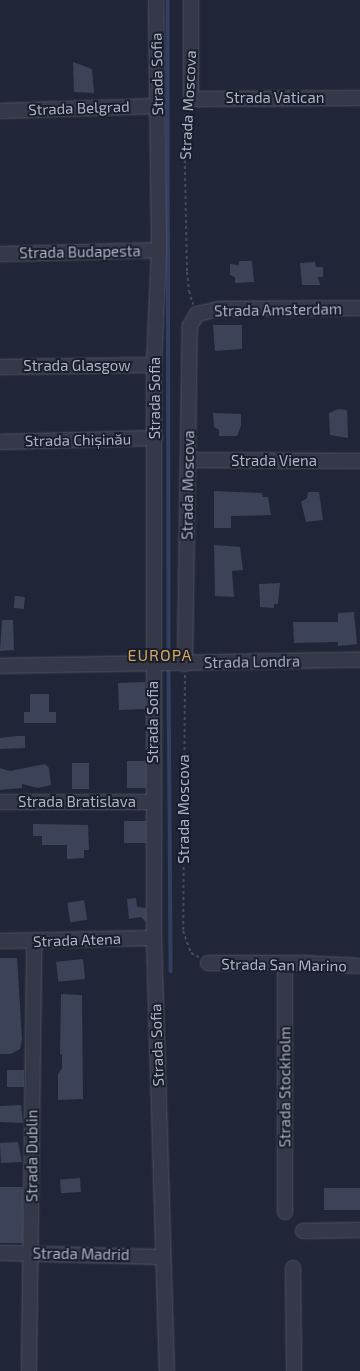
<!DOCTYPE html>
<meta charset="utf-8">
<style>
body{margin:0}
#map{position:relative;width:360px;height:1371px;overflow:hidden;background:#202637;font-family:"Exo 2",sans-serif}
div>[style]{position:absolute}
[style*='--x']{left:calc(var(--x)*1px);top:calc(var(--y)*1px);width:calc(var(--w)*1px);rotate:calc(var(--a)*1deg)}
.stream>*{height:3.5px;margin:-1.75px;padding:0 1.75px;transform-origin:1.75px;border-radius:1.75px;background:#343e5f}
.building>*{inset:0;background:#3c4358;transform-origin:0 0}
.path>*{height:2px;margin-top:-1px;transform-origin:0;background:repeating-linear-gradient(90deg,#404f56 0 3px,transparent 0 6px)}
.roads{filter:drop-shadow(0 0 1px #4e5363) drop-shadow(0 0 1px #4e5363)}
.minor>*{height:14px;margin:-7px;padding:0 7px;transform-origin:7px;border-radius:7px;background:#343848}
span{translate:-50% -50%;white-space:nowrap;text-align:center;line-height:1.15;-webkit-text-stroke:4px #191e2c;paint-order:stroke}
.street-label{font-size:15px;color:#aeb3c5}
.neighbourhood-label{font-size:16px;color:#d3a55b;letter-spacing:1px}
</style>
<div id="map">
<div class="stream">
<i style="--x:168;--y:0;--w:661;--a:89.91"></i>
<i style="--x:169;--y:667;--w:304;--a:89.6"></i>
</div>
<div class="building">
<i style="clip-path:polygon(73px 62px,92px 69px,94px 93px,74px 92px)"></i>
<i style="clip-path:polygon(239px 261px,252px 261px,254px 282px,235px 283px,235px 277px,230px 275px,230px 264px,239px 265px)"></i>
<i style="clip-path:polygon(315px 262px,316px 267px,323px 267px,323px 277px,318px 277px,320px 285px,302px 285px,300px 263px)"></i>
<i style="clip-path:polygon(213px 325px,242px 325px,242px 349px,215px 351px)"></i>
<i style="clip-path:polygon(338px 409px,347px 410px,348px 438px,330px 435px,329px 413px)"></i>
<i style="clip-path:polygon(213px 413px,241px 414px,241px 426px,237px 436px,219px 436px,219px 430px,214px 427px)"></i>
<i style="clip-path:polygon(214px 491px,262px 493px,263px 497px,268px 497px,271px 515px,231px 516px,231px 528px,214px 528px)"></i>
<i style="clip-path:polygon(308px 492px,319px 492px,323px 520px,306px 522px,301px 502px,307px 498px)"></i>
<i style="clip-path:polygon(214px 545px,240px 547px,243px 570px,232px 571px,234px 597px,215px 596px)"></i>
<i style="clip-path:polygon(280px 583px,278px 604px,274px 604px,274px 608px,260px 607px,259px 584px)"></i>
<i style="left:15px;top:596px;width:10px;height:12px;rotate:6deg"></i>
<i style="clip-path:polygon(354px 612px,357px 644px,338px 646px,338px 642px,294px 643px,293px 622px,338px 622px,338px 613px)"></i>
<i style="clip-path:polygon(2px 620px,13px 620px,14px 650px,0 651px)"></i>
<i style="left:145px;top:682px;width:27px;height:27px;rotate:88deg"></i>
<i style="clip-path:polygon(30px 694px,49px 694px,49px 712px,56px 712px,56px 723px,24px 723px,24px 712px,30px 712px)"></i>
<i style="clip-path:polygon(17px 736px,25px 736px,25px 748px,0 749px,0 738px)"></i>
<i style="left:127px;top:761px;width:19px;height:27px"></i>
<i style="left:89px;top:763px;width:26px;height:17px;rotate:90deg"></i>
<i style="clip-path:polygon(45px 764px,49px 768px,51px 785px,38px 788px,22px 784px,22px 788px,0 790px,0 768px,10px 771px)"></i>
<i style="left:146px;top:821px;width:22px;height:22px;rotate:90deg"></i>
<i style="clip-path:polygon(33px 824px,88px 825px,89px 850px,84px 850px,84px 858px,67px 859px,67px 845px,42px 845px,42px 836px,33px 836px)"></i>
<i style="clip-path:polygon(136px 898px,137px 907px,146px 908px,146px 922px,141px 917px,129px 919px,127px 899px)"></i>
<i style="left:84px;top:900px;width:20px;height:17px;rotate:81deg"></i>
<i style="clip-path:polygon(0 958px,17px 958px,22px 1039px,20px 1049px,11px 1054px,0 1054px)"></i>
<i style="left:83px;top:959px;width:20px;height:27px;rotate:84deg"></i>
<i style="clip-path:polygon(61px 994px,82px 995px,83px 1099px,58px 1100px,58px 1074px,62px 1068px,62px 1054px,60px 1054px)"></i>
<i style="left:24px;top:1070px;width:17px;height:17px;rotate:90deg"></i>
<i style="clip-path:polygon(21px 1105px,23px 1123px,0 1122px,0 1106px)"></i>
<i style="clip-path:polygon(18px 1142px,22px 1162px,1px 1163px,0 1143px)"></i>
<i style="left:80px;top:1178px;width:14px;height:20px;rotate:86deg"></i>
<i style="left:0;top:1187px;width:23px;height:56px"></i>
<i style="left:360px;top:1188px;width:22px;height:36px;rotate:90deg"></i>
</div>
<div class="path">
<i style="--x:187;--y:109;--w:9;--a:108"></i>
<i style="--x:184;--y:118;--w:154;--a:88.9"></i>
<i style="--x:187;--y:272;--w:19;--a:84"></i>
<i style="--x:189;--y:291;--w:14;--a:73"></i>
<i style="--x:185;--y:675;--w:256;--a:90.4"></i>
<i style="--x:183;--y:931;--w:23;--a:70"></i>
<i style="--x:191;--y:953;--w:9;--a:27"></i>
</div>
<div class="roads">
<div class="minor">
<i style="--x:156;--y:0;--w:250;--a:89.3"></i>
<i style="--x:159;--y:250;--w:115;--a:92.5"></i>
<i style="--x:154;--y:365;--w:573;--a:90"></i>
<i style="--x:154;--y:938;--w:433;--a:88.3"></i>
<i style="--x:191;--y:0;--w:99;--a:90"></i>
<i style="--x:191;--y:99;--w:169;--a:-0.3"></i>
<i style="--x:0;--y:111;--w:158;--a:-1.8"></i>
<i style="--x:0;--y:254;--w:159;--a:-1.4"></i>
<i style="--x:0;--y:367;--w:154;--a:-0.7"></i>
<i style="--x:0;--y:442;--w:155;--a:-1.5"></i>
<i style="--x:189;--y:460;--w:171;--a:0.3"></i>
<i style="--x:185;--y:664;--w:338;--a:-89.2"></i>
<i style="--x:190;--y:326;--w:14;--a:-60"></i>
<i style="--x:197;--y:314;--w:22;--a:-13"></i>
<i style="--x:218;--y:309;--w:142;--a:-0.4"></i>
<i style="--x:0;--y:666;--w:360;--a:-1"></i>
<i style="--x:0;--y:802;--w:153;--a:0"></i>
<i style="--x:0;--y:941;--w:154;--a:-1.1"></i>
<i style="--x:208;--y:963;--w:94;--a:0"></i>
<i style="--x:302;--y:963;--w:58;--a:3"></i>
<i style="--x:285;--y:1212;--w:249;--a:-90"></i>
<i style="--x:303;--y:1231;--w:57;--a:-1"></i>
<i style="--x:0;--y:1253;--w:163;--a:1.4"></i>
<i style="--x:293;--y:1268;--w:103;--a:89.4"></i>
<i style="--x:29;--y:1371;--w:430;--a:-89.3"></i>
</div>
</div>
<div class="street-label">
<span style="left:157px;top:74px;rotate:-91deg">Strada Sofia</span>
<span style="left:275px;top:98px">Strada Vatican</span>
<span style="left:188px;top:105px;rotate:-87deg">Strada Moscova</span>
<span style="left:79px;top:108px;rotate:-2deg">Strada Belgrad</span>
<span style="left:80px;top:252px;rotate:-1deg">Strada Budapesta</span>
<span style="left:278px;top:310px;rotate:-1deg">Strada Amsterdam</span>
<span style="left:77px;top:366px">Strada Glasgow</span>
<span style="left:155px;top:398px;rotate:-90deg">Strada Sofia</span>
<span style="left:78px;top:440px;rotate:-1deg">Strada Chișinău</span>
<span style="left:274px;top:461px">Strada Viena</span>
<span style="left:188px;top:485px;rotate:-89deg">Strada Moscova</span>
<span style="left:252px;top:662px;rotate:-1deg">Strada Londra</span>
<span style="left:153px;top:722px;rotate:-90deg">Strada Sofia</span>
<span style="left:77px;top:802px">Strada Bratislava</span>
<span style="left:184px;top:809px;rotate:-90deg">Strada Moscova</span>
<span style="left:77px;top:940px;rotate:-2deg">Strada Atena</span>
<span style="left:284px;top:965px;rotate:1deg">Strada San Marino</span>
<span style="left:157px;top:1045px;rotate:-92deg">Strada Sofia</span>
<span style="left:285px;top:1087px;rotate:-90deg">Strada Stockholm</span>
<span style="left:32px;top:1156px;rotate:-90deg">Strada Dublin</span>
<span style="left:81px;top:1254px;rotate:1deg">Strada Madrid</span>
</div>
<div class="neighbourhood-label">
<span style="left:160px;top:655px">EUROPA</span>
</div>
</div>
